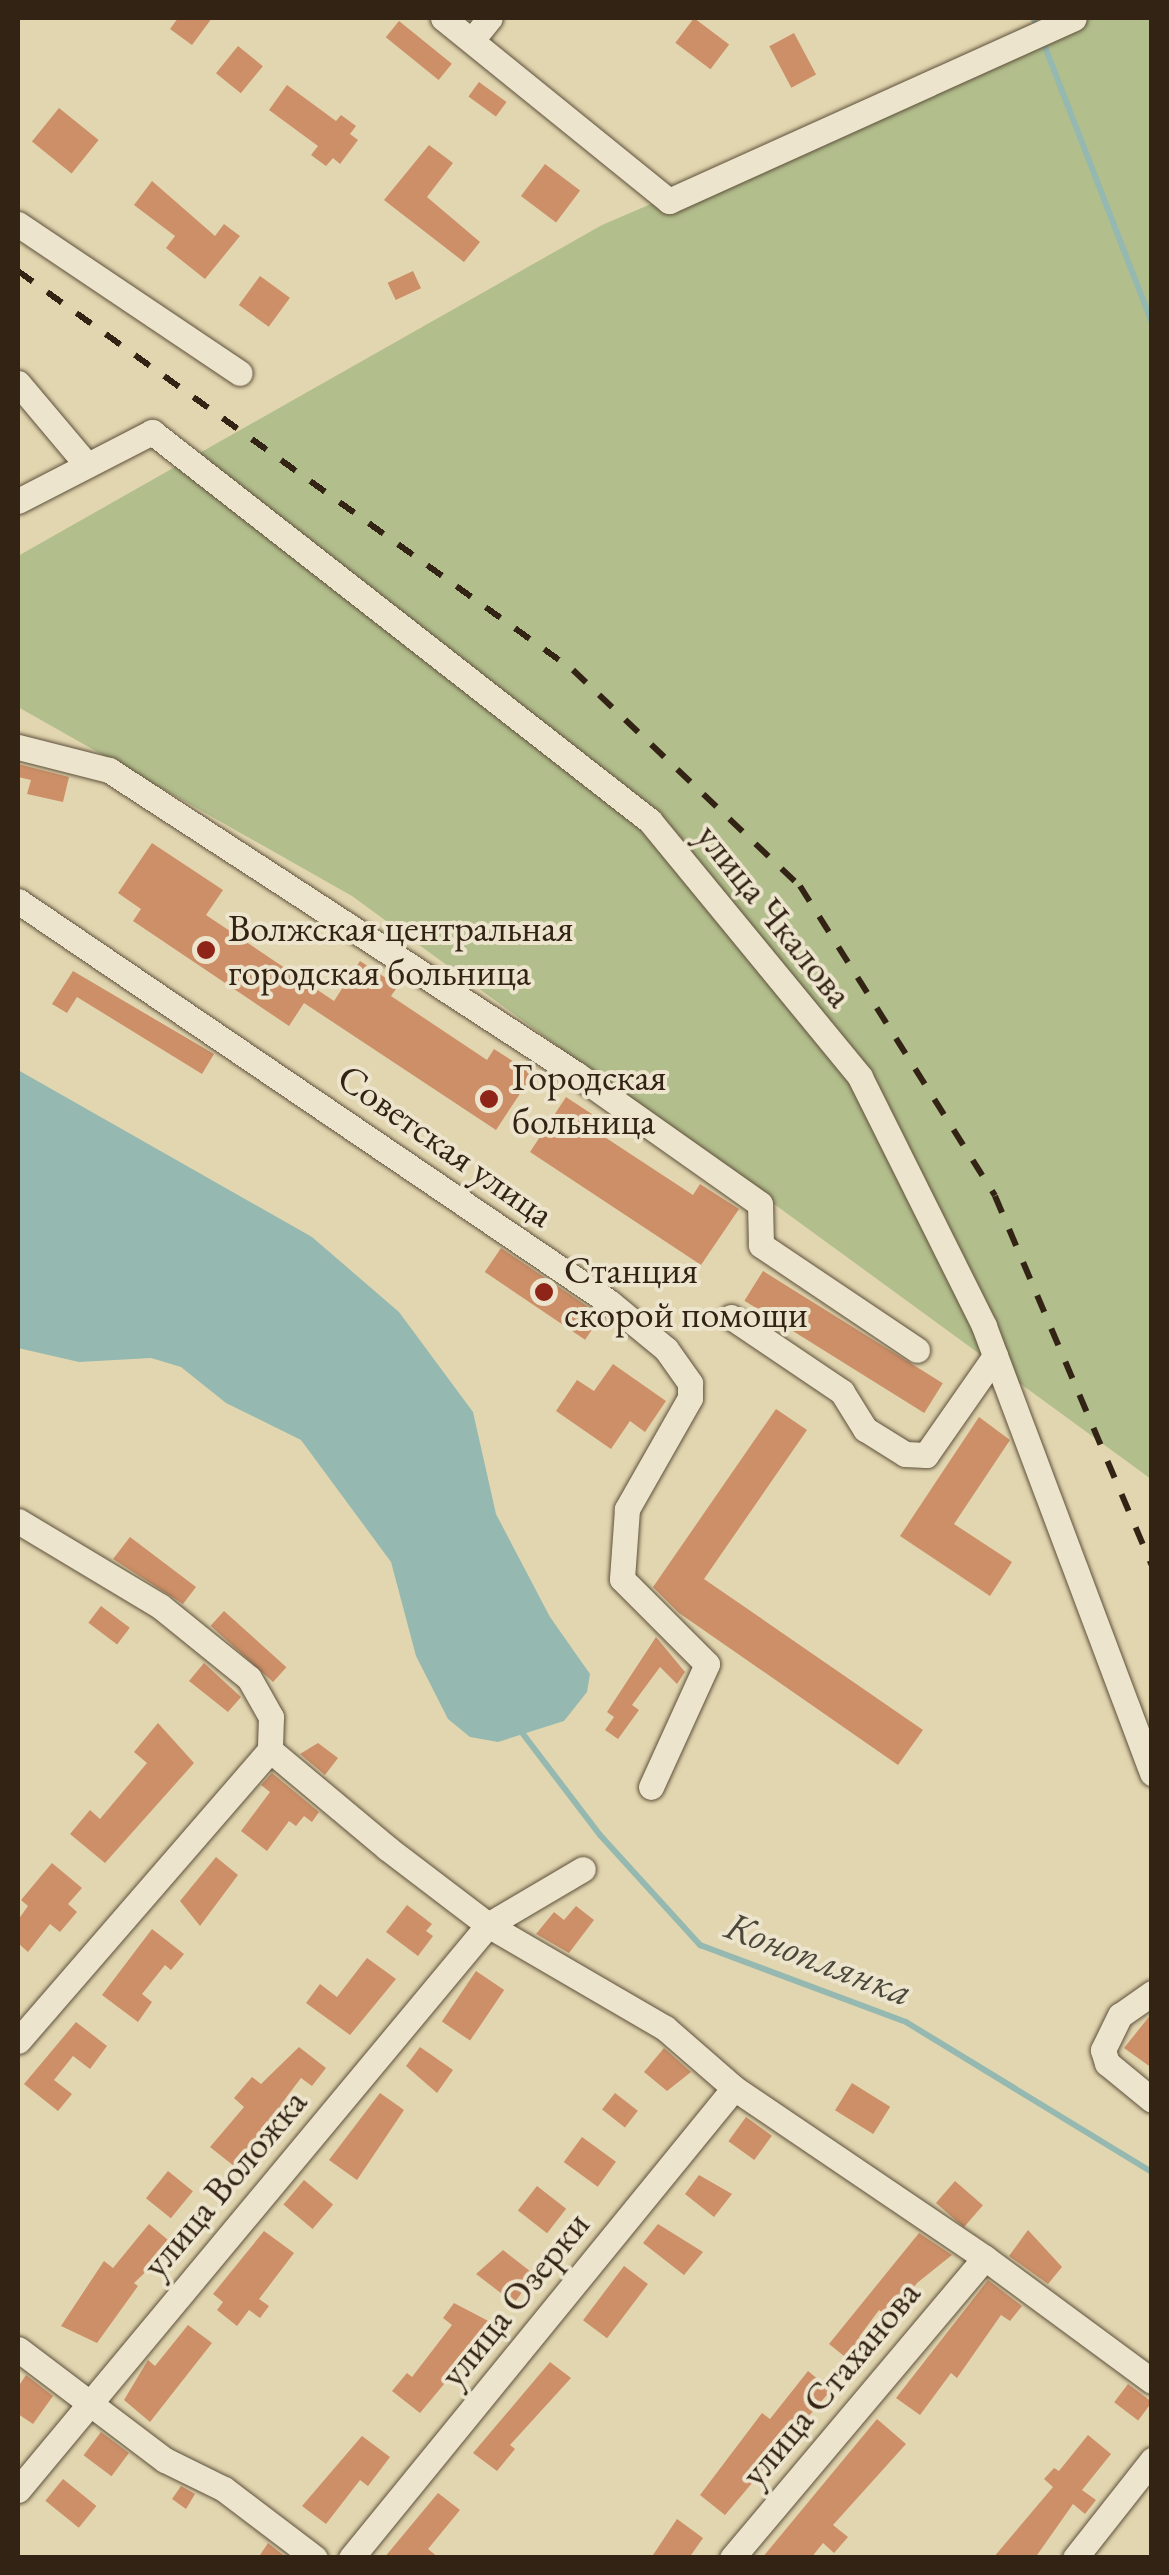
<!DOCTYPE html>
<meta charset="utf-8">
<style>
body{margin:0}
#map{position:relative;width:1169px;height:2575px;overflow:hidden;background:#e2d6b0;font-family:"EB Garamond",serif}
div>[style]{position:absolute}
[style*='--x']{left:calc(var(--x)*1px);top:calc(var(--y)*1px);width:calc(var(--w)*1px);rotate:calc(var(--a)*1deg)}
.green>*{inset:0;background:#b2be8c}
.water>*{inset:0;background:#95b9b0}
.stream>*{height:6px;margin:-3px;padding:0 3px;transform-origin:3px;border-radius:3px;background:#95b9b0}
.building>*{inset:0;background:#cc8f68;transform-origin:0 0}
.roads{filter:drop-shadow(0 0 2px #5e503b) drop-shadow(0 0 2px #5e503b)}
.minor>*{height:25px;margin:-12.5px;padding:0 12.5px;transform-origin:12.5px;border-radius:12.5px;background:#ece4cc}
.rail>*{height:6px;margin-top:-3px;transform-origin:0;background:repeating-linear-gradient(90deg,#322314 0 18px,transparent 0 36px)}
.dots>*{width:28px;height:28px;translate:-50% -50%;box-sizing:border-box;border:5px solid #ece4cc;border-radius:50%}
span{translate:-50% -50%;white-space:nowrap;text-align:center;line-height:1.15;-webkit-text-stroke:8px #ece4cc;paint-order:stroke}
.street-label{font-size:38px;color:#322314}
.poi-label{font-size:38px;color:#322314}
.left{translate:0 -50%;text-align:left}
.water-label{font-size:40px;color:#4b483b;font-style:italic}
.frame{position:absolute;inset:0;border:20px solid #322314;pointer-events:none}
</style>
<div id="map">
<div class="green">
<i style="clip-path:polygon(1085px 18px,1151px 18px,1151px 1479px,352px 896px,18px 707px,18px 556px,602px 225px)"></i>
</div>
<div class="water">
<i style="clip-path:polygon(18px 1070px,312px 1237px,399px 1312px,473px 1412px,496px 1514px,550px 1617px,590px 1674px,587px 1692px,564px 1721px,498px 1742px,470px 1737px,448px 1719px,416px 1656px,391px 1562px,301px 1440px,226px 1403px,181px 1367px,151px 1358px,79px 1362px,18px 1348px)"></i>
</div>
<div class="stream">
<i style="--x:1033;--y:18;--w:2;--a:63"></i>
<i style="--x:1045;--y:47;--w:296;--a:68.8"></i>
<i style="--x:523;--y:1734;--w:127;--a:52.7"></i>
<i style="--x:600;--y:1835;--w:149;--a:47.7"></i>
<i style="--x:700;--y:1945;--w:220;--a:20.5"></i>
<i style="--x:906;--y:2022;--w:288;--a:31.4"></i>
</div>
<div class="building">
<i style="clip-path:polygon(178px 18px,212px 18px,192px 45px,170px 29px)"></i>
<i style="left:694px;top:18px;width:44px;height:31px;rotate:37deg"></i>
<i style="left:399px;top:21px;width:68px;height:21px;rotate:39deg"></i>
<i style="left:794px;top:33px;width:47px;height:28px;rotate:62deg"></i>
<i style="left:238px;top:46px;width:32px;height:35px;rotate:39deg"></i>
<i style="left:479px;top:82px;width:34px;height:18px;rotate:36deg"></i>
<i style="clip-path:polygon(287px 85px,336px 121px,341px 115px,356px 126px,350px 134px,358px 140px,340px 164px,333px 158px,326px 166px,311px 155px,318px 146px,269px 110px)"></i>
<i style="left:59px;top:108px;width:51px;height:43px;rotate:39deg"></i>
<i style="clip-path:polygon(429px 145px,453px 163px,427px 197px,480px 242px,464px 262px,384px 200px)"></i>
<i style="left:545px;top:164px;width:44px;height:40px;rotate:37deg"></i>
<i style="clip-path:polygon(152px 181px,215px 236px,224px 224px,240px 236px,205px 279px,166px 248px,175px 236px,134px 205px)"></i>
<i style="left:413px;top:271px;width:19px;height:28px;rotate:65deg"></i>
<i style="left:260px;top:276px;width:37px;height:36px;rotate:36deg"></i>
<i style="clip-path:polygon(18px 764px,69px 777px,63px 802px,27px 794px,31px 780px,18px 777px)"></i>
<i style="clip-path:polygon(152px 843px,223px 890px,206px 915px,334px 1001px,360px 961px,398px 986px,391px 996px,487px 1060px,494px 1049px,533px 1074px,496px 1130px,304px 1003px,289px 1026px,133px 921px,141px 909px,118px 893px)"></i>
<i style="clip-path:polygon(73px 971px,214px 1054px,202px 1074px,77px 997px,67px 1013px,52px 1004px)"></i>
<i style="clip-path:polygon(566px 1097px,604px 1122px,597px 1132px,693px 1195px,700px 1184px,739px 1209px,701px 1265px,530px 1152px)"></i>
<i style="left:501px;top:1248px;width:121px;height:29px;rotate:34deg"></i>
<i style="left:763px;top:1271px;width:212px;height:35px;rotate:32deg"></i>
<i style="clip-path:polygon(613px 1364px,666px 1401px,645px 1432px,630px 1421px,611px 1449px,556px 1411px,577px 1380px,594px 1391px)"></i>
<i style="clip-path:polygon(776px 1409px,807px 1430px,704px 1579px,923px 1730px,898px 1765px,679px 1613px,653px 1587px)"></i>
<i style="clip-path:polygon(979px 1417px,1010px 1440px,954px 1524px,1012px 1562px,990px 1596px,900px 1536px)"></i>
<i style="clip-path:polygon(130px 1537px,196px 1587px,183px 1604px,113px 1559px)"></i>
<i style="left:101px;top:1606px;width:36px;height:21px;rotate:37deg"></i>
<i style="left:224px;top:1611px;width:84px;height:20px;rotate:42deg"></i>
<i style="clip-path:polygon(656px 1637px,685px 1672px,677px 1684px,660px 1667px,632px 1705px,639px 1710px,618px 1739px,605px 1730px,614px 1717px,607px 1712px)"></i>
<i style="clip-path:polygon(204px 1663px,241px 1697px,228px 1712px,189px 1681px)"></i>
<i style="clip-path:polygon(158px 1723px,194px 1763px,105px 1863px,70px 1834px,90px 1810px,100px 1819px,147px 1763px,134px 1752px)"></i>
<i style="clip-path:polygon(318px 1743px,338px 1758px,325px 1775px,300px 1754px)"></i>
<i style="clip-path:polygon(272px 1773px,319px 1812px,312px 1822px,304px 1816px,296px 1826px,289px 1821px,267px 1851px,241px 1831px,270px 1792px,261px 1785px)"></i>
<i style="clip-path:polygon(216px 1857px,238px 1875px,200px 1926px,180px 1901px)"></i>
<i style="clip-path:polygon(52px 1863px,82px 1888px,68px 1904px,77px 1912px,60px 1932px,50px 1924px,28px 1952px,18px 1943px,18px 1920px,28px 1906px,21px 1900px)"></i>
<i style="clip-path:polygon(407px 1905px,432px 1924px,426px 1931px,433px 1936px,418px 1956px,386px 1932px)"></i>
<i style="clip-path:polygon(576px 1906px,594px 1920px,569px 1953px,536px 1934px,554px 1912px,564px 1920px)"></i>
<i style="clip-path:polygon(152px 1929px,184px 1954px,171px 1970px,165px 1965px,142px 1994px,152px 2002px,138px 2022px,102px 1995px)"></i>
<i style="clip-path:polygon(367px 1958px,396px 1979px,350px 2035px,306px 2003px,320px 1984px,337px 1997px)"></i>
<i style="left:476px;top:1971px;width:34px;height:61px;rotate:34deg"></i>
<i style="clip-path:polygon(1152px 2013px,1152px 2068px,1124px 2048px)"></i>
<i style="clip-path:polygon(76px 2022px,107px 2046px,90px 2069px,73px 2056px,54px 2080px,72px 2094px,58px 2111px,24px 2084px)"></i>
<i style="clip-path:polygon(299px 2047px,326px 2068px,312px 2086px,301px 2078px,282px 2103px,289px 2108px,239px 2170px,210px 2147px,244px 2107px,234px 2098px,252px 2077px,261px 2084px)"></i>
<i style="clip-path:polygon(420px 2047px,453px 2070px,437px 2093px,406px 2066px)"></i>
<i style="clip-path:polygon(664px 2048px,691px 2072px,667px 2091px,644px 2072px)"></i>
<i style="left:852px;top:2083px;width:45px;height:32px;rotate:32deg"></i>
<i style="clip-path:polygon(380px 2093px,404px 2110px,357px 2180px,329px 2160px)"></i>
<i style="left:615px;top:2093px;width:29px;height:21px;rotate:38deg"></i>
<i style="left:746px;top:2117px;width:32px;height:30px;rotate:36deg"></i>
<i style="left:582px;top:2137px;width:42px;height:31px;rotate:36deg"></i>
<i style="left:168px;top:2171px;width:32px;height:35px;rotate:39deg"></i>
<i style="clip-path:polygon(699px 2175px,732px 2194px,714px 2217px,685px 2194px)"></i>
<i style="left:304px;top:2180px;width:38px;height:32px;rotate:40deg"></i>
<i style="left:955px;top:2181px;width:37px;height:29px;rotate:41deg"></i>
<i style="left:537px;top:2186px;width:37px;height:31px;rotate:38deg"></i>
<i style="clip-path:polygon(149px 2224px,174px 2245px,134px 2283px,138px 2286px,97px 2343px,61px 2326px,104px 2261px,113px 2268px)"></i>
<i style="clip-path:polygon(658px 2224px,703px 2252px,684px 2275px,643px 2243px)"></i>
<i style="clip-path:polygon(1028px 2230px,1062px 2267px,1048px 2284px,1009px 2256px)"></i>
<i style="clip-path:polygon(264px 2231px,294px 2253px,259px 2299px,269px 2306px,260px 2318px,249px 2310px,237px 2326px,217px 2310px,223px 2302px,213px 2294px)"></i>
<i style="clip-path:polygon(919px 2233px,952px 2255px,917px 2283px,890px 2319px,879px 2310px,859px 2337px,869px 2345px,854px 2364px,829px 2344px)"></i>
<i style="clip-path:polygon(503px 2250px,535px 2275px,514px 2303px,476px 2274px)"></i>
<i style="left:624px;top:2266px;width:30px;height:68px;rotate:37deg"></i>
<i style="clip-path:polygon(988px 2280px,1022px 2306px,1010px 2321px,1001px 2315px,957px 2378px,951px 2373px,920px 2415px,896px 2398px)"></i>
<i style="clip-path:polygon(454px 2303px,494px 2324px,420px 2413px,392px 2391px,407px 2373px,412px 2377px,452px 2325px,443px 2318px)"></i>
<i style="clip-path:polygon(188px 2325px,212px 2343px,150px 2422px,124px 2400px,148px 2360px,155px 2366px)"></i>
<i style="clip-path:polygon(550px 2362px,571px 2378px,510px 2445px,515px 2449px,497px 2471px,473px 2453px)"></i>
<i style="clip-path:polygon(808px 2371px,831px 2390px,725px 2515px,700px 2495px,762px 2413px,770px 2419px)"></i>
<i style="clip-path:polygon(26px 2375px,53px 2396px,33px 2424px,18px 2414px,18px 2387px)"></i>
<i style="left:1128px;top:2384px;width:30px;height:23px;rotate:37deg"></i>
<i style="clip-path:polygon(877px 2419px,906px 2444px,833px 2525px,848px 2537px,834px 2553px,823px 2543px,811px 2558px,762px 2558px)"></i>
<i style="left:101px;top:2432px;width:35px;height:29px;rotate:37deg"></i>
<i style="clip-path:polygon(1088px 2435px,1111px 2454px,1082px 2490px,1096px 2500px,1085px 2514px,1073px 2504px,1035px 2558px,993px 2558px,1053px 2487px,1044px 2479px,1054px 2468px,1059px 2471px)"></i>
<i style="clip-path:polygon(362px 2436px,390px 2457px,368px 2486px,360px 2480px,326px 2524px,302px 2506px)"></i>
<i style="left:63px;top:2479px;width:43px;height:28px;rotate:39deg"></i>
<i style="clip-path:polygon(181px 2486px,195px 2494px,186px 2509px,172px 2499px)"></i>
<i style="clip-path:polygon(438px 2493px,460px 2510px,428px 2549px,439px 2558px,384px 2558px)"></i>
<i style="clip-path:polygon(677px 2519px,703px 2538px,689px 2558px,651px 2558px)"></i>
<i style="clip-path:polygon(268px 2543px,287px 2558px,258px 2558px)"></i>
</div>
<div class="roads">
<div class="minor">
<i style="--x:443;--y:18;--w:291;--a:39"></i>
<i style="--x:669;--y:201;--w:444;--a:-24.3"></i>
<i style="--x:472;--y:40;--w:28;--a:-51"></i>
<i style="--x:18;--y:224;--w:267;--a:33.9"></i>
<i style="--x:18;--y:383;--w:107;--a:49.9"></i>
<i style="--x:18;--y:501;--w:151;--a:-27.2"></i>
<i style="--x:152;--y:432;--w:632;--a:37.99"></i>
<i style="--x:650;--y:821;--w:331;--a:50.6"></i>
<i style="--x:860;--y:1077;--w:278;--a:63.5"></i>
<i style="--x:984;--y:1326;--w:478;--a:69.4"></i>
<i style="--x:18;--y:747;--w:94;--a:14.2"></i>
<i style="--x:109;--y:770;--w:557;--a:33.06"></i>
<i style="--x:576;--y:1074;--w:225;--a:35.2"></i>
<i style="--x:760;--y:1204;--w:41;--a:88.6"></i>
<i style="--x:761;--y:1245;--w:188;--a:33.9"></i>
<i style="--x:18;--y:901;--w:714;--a:34.16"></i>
<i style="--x:609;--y:1302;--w:74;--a:39.5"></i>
<i style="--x:666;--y:1349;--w:42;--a:54.8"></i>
<i style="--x:690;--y:1383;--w:15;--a:90"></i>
<i style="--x:690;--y:1398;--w:128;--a:119.6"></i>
<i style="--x:627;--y:1509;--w:70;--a:94.1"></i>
<i style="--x:622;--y:1579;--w:120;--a:45"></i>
<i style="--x:707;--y:1664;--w:135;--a:114.5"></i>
<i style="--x:731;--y:1317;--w:134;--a:34"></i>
<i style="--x:842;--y:1392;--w:44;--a:58.1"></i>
<i style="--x:865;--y:1429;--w:47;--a:32"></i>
<i style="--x:905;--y:1454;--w:21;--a:3"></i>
<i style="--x:926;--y:1455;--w:121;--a:-55.1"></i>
<i style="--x:18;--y:1521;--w:165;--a:30.9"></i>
<i style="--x:160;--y:1606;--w:114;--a:39"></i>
<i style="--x:249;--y:1678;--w:45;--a:60.6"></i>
<i style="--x:271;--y:1717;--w:33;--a:92"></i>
<i style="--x:270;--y:1750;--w:153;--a:39.9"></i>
<i style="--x:387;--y:1848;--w:127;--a:37.3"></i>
<i style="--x:488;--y:1925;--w:205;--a:30.2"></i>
<i style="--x:665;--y:2028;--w:91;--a:41"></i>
<i style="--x:734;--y:2088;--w:303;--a:34.1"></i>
<i style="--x:985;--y:2258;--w:207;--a:36.4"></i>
<i style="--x:1152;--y:1993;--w:39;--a:145"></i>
<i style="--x:1120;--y:2015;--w:39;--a:116"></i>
<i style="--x:1103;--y:2050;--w:14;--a:73"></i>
<i style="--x:1107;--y:2063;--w:58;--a:39.4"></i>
<i style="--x:18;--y:2041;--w:385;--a:-49.1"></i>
<i style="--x:18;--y:2349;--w:184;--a:37.1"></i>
<i style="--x:165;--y:2460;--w:66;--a:26.2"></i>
<i style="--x:224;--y:2489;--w:114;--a:37.2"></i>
<i style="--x:18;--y:2490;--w:735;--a:-50.24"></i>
<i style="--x:488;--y:1925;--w:110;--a:-30.5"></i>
<i style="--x:351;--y:2558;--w:606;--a:-50.82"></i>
<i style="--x:732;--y:2558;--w:392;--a:-49.9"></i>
<i style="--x:1075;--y:2558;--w:125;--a:-51.8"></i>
</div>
</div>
<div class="rail">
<i style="--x:18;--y:271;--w:684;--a:35.71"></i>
<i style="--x:573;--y:670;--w:313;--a:43.6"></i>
<i style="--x:800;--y:886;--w:366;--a:57.8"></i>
<i style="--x:995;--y:1196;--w:401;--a:67"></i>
</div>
<div class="dots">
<i style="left:206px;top:950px;background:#8f2418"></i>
<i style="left:489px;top:1099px;background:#8f2418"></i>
<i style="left:544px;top:1292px;background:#8f2418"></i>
</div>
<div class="street-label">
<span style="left:775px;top:915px;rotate:51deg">улица Чкалова</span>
<span style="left:446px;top:1145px;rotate:35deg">Советская улица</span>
<span style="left:224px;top:2183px;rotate:-50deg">улица Воложка</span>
<span style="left:514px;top:2299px;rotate:-51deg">улица Озерки</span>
<span style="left:830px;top:2383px;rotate:-50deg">улица Стаханова</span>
</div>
<div class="poi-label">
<span class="left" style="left:228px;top:950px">Волжская центральная<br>городская больница</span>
<span class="left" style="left:512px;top:1099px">Городская<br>больница</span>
<span class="left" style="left:564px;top:1292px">Станция<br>скорой помощи</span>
</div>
<div class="water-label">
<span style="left:819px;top:1958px;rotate:21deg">Коноплянка</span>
</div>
<div class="frame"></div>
</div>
